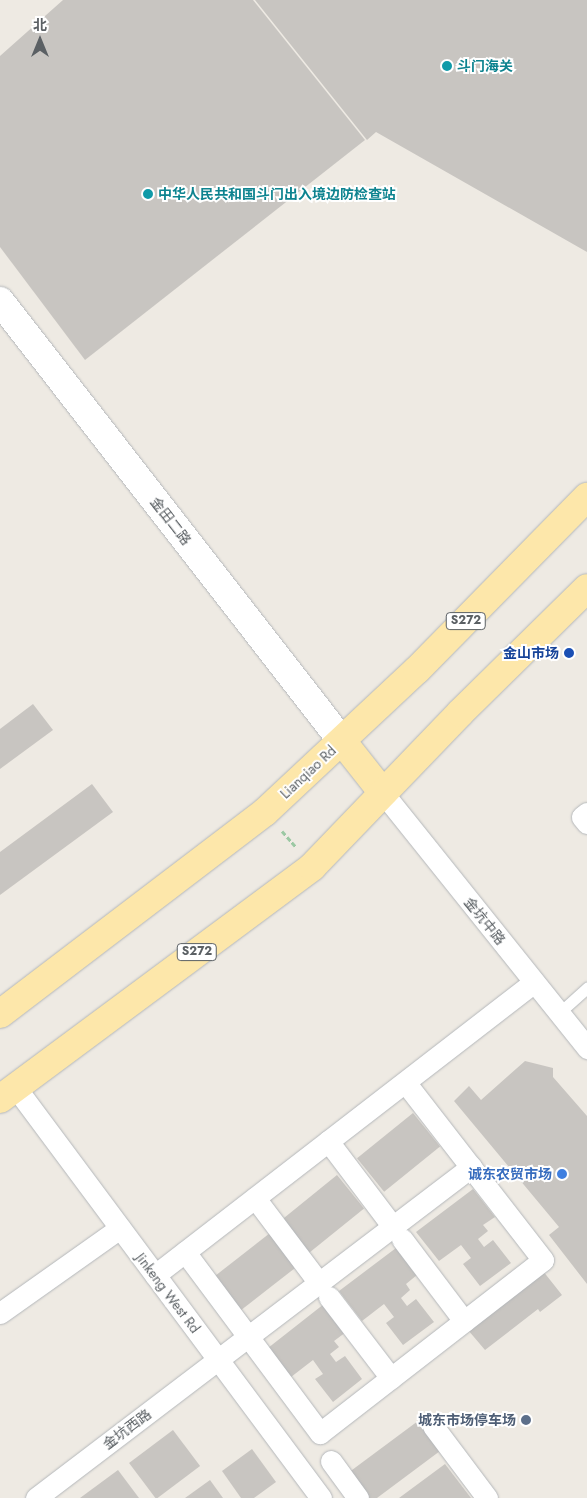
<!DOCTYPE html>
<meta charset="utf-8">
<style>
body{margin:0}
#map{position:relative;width:587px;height:1498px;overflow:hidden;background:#eeeae3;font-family:Jost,"Noto Sans SC",sans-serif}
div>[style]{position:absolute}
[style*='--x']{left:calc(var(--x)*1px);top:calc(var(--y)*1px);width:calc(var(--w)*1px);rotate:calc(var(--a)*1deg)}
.building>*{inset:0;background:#c8c5c1;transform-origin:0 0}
.path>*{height:3px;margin-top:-1.5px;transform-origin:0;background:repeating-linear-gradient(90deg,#9bc8a3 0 5px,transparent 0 7.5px)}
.roads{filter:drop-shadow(0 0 1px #b4b7ba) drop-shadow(0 0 1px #b4b7ba)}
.lane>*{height:11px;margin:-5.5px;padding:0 5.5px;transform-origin:5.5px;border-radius:5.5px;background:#fff}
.street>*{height:21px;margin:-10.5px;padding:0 10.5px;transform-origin:10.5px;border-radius:10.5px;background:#fff}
.secondary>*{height:28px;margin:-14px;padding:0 14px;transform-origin:14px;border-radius:14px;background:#fff}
.primary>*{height:28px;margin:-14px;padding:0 14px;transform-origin:14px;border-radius:14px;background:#fde7aa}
.dots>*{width:14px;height:14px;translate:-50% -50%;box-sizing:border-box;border:2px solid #fff;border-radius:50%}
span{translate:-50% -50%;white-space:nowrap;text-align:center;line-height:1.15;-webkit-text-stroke:4px #fff;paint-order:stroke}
.shield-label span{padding:1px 4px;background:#fff;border:1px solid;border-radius:4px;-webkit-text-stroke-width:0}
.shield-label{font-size:12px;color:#5b6064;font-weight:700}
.culture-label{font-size:14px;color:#0d838f;font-weight:700}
.left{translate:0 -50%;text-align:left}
.street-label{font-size:14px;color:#5b6064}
.transit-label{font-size:14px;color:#164399;font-weight:700}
.right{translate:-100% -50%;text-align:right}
.shop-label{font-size:14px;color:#366cbe;font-weight:700}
.service-label{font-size:14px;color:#4e5e75;font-weight:700}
.north{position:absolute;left:15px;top:15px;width:50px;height:50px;-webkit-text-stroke:4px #fff;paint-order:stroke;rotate:0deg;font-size:14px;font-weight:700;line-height:20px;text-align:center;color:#5b6064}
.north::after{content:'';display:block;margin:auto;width:18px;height:22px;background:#5b6064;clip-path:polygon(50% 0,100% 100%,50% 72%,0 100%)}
</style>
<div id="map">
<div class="building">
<i style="clip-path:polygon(63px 0,253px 0,365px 140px,85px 360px,0 247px,0 56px)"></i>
<i style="clip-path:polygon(255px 0,587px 0,587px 252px,376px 132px,367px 140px)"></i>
<i style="clip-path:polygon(33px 704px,53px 730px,0 769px,0 729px)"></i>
<i style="clip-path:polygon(92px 784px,113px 812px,0 895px,0 852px)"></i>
<i style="clip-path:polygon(525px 1061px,553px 1068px,553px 1077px,587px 1116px,587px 1284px,549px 1235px,559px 1227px,454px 1101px,469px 1086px,481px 1100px)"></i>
<i style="left:413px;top:1113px;width:43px;height:72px;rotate:51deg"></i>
<i style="left:337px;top:1175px;width:43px;height:73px;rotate:51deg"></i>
<i style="clip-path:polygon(473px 1189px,495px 1217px,483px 1225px,488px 1231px,478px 1239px,484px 1247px,493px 1240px,511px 1263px,480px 1286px,463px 1264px,471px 1258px,461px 1245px,439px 1261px,416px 1232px)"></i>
<i style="left:270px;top:1233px;width:43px;height:73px;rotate:52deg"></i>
<i style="clip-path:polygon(396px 1248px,417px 1275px,406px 1284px,410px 1290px,401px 1298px,407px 1306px,416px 1299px,434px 1322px,403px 1345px,386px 1323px,394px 1317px,384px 1304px,362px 1321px,339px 1291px)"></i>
<i style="clip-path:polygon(543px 1271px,562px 1295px,540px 1312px,538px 1309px,485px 1350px,468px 1330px)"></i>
<i style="clip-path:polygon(324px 1304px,346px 1332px,334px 1341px,339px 1347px,330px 1354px,336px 1362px,345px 1356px,362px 1379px,333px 1402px,315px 1379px,323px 1374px,313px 1360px,291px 1377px,268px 1348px)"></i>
<i style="clip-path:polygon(418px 1421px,440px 1451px,377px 1498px,367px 1498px,348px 1473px)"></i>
<i style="left:173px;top:1430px;width:45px;height:55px;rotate:53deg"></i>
<i style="clip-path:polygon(252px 1449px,276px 1482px,254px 1498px,241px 1498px,222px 1471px)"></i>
<i style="clip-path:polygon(445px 1464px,471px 1498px,399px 1498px)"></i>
<i style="clip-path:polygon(118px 1470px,139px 1498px,80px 1498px)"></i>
<i style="clip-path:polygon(210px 1480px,223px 1498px,185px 1498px)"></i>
</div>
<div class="path">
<i style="--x:282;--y:831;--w:21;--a:49"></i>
</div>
<div class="roads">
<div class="lane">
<i style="--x:559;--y:1013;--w:38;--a:-42"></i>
</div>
<div class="street">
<i style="--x:383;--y:793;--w:327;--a:51.3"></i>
<i style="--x:587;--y:813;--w:6;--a:141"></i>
<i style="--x:582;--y:817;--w:8;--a:50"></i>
<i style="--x:16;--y:1088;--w:511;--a:53.35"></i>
<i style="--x:328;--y:1141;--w:108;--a:52.9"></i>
<i style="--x:255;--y:1198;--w:106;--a:53"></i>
<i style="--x:402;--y:1239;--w:103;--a:52.9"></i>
<i style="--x:185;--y:1252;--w:226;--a:53.3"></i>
<i style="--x:320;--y:1433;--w:282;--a:-37.8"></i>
<i style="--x:543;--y:1260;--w:225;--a:-127.8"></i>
<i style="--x:155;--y:1275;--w:479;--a:-37.7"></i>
<i style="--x:329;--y:1297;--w:102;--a:52.6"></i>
<i style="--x:0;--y:1313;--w:147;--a:-35.3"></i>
<i style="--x:433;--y:1426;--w:90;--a:53.1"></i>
<i style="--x:331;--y:1461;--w:46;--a:53.9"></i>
<i style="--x:36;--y:1498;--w:547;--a:-37.27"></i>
</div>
<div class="secondary">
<i style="--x:0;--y:301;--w:557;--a:52.14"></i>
</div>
<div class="primary">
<i style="--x:342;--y:741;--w:66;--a:51.7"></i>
<i style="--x:0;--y:1014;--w:333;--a:-37.3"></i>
<i style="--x:265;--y:812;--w:208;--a:-43.1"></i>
<i style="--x:417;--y:670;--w:243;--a:-45.5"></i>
<i style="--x:0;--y:1099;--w:389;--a:-36.6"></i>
<i style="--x:312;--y:867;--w:214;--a:-46.1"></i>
<i style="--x:460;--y:713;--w:178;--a:-44.5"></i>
</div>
</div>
<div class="dots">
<i style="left:447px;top:66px;background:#0f9aa8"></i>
<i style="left:148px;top:194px;background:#0f9aa8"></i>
<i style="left:569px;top:653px;background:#1a4fb4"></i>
<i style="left:562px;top:1174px;background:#3f7fe0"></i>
<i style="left:526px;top:1420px;background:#5c6f8a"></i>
</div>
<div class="shield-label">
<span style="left:466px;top:621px">S272</span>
<span style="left:197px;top:952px">S272</span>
</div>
<div class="culture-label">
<span class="left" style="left:457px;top:66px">斗门海关</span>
<span class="left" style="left:158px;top:194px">中华人民共和国斗门出入境边防检查站</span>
</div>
<div class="street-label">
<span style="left:171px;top:521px;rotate:52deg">金田二路</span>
<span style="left:308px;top:772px;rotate:-43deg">Lianqiao Rd</span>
<span style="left:485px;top:921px;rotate:51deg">金坑中路</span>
<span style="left:168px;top:1293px;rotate:53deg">Jinkeng West Rd</span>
<span style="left:127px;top:1429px;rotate:-37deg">金坑西路</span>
</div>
<div class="transit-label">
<span class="right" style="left:559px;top:653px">金山市场</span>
</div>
<div class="shop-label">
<span class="right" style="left:552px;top:1174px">诚东农贸市场</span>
</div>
<div class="service-label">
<span class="right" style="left:516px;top:1420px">城东市场停车场</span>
</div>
<div class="north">北</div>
</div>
